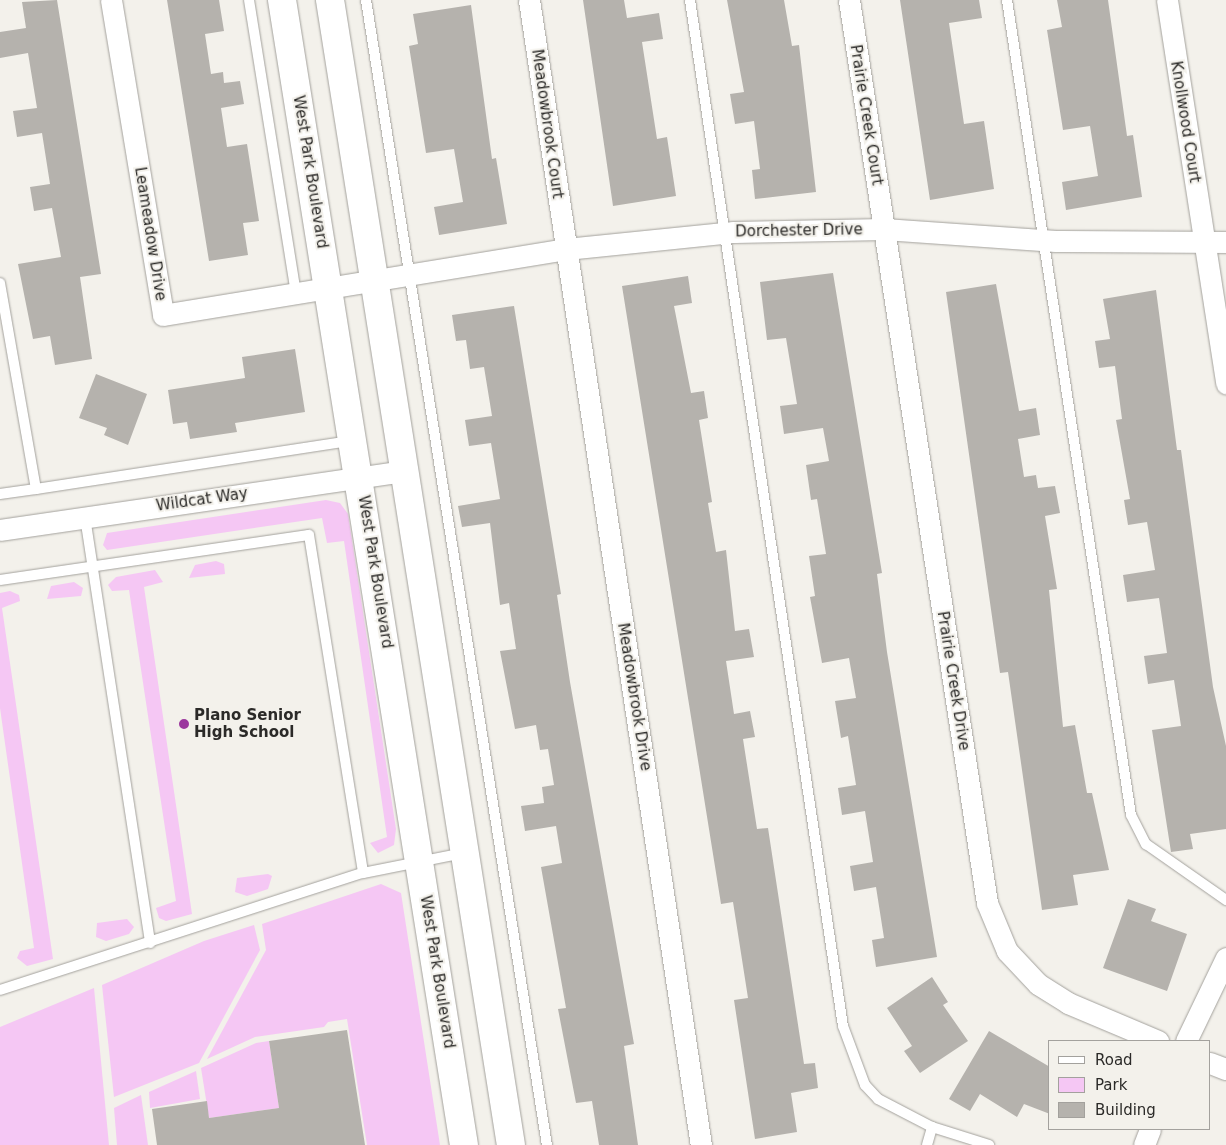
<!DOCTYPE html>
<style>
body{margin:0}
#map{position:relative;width:1226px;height:1145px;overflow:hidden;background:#f3f1eb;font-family:"DejaVu Sans",sans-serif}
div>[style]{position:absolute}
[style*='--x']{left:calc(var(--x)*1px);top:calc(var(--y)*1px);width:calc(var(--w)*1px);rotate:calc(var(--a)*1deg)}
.green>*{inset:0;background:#f5c7f4}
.building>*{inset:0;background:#b5b2ad}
.roads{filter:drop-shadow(0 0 1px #a3a19c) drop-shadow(0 0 1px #a3a19c)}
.lane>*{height:10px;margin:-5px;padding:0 5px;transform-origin:5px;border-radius:5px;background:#fff}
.street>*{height:21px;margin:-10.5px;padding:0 10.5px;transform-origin:10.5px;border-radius:10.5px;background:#fff}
.secondary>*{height:28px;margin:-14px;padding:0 14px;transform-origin:14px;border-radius:14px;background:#fff}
.dots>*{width:14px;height:14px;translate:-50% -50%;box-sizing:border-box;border:2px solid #f3f1eb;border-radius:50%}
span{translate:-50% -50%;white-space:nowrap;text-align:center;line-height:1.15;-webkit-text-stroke:4px #f3f1eb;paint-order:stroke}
.street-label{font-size:15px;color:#2b2a28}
.poi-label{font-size:15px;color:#2b2a28;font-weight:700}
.left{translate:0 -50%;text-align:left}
.legend{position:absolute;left:1048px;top:1040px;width:162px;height:90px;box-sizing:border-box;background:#f3f1eb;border:1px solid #a3a19d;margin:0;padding:6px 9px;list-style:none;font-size:15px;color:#2b2a28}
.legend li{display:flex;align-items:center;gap:10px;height:25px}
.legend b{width:25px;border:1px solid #a3a19d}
</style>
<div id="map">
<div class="green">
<i style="clip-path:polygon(326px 500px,340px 503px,348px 514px,396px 829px,394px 845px,378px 853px,370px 843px,387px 837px,344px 541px,327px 543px,322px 518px,107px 550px,103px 545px,107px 533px)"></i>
<i style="clip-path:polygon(216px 561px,224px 564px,225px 574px,189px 578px,195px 565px)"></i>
<i style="clip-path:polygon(155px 570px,163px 582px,144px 587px,192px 914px,166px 921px,159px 918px,156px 908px,176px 901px,129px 590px,112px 591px,108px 585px,116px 577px)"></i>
<i style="clip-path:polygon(74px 582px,83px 588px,81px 596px,47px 599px,51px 586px)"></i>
<i style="clip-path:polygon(10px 591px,19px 595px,20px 601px,2px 608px,53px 959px,27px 966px,17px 958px,20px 951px,34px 948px,0 708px,0 593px)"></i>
<i style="clip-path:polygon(268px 874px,272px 876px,268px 889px,247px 896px,235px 892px,237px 878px)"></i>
<i style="clip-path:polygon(381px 884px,401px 893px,440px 1145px,367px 1145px,347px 1019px,328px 1022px,324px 1027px,255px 1037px,207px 1059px,266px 950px,262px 924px)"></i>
<i style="clip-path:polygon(127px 919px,134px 927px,129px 934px,106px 941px,96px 937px,97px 923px)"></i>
<i style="clip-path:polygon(254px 925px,260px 950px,199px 1063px,114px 1097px,102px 985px,204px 941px)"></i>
<i style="clip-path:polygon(94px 988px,109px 1145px,0 1145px,0 1027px)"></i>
<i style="clip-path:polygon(269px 1041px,279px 1108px,209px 1118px,201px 1068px,256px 1043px)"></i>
<i style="clip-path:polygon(196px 1071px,200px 1099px,150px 1108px,149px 1092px)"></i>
<i style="clip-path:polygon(141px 1095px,148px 1145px,117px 1145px,114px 1108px)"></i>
</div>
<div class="building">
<i style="clip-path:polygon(57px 0,101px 274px,80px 277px,92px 359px,55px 365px,50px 336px,33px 339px,18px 264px,61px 257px,52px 208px,34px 211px,30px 187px,50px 184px,42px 133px,17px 137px,13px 111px,37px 108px,28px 53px,0 58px,0 32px,26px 28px,22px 2px)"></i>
<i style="clip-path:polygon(167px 0,219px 0,224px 31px,205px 34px,211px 74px,223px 72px,224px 83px,240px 81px,244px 104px,221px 108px,227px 147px,247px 144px,259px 221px,243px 223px,248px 255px,209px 261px)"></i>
<i style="clip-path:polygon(583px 0,624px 0,627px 18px,659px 13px,663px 39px,642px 42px,657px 139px,667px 137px,676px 196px,613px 206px)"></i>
<i style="clip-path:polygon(727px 0,784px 0,792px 46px,799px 45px,816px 192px,755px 199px,752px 170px,760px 169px,754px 121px,735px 124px,730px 94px,744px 92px)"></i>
<i style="clip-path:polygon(900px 0,979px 0,982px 18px,949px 23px,964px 124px,984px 121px,994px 189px,930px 200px)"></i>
<i style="clip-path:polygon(1057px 0,1108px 0,1127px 136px,1133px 135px,1142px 197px,1066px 210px,1062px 182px,1098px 176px,1090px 126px,1063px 130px,1047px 30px,1062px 27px)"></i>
<i style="clip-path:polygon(471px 5px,492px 159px,496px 158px,507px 224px,439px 235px,434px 207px,463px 202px,454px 149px,426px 153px,409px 46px,418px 44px,413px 14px)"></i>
<i style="clip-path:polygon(833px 273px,882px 573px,877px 574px,887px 652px,937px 957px,876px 967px,872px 940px,884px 938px,876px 887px,854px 891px,850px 866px,873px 862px,865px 811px,842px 815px,838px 788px,856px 785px,848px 736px,841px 738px,835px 701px,856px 698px,849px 658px,822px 663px,810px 597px,815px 596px,809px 556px,826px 554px,817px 499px,811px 500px,806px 465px,829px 461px,823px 428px,784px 434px,780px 406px,797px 404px,786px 338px,767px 340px,760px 282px)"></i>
<i style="clip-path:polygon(688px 276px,692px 303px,674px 306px,691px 393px,704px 391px,708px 418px,699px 420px,712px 502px,708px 503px,716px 552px,726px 550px,735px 631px,749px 629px,754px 657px,726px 661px,734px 714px,750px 711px,755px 737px,743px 739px,757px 829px,768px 828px,804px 1064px,815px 1063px,818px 1088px,791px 1093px,797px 1132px,755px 1139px,734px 1000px,748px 998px,733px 902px,721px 904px,622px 286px)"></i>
<i style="clip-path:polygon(996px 284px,1019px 411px,1036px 408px,1040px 435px,1018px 439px,1024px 477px,1036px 475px,1038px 488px,1055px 486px,1060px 513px,1045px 516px,1057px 589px,1049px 590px,1063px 727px,1075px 725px,1087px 793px,1092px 793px,1109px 870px,1073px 875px,1078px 905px,1042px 910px,1008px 672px,1000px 673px,946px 292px)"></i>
<i style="clip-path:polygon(1156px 290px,1177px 450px,1181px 450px,1213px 687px,1226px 746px,1226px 829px,1190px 834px,1193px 849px,1171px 852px,1152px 730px,1181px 726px,1174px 680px,1148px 684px,1144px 656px,1167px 653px,1159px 598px,1127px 602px,1123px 575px,1155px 570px,1147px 522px,1128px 525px,1124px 500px,1130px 499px,1116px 420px,1122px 419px,1115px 366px,1099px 368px,1095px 341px,1110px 339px,1103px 299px)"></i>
<i style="clip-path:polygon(514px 306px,561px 594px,557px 595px,570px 682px,634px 1044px,624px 1046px,638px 1145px,599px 1145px,592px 1101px,576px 1103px,558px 1009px,566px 1008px,541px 867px,562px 863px,556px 826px,525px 831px,521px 806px,544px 803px,542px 787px,554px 785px,548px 749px,540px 750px,536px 725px,515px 729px,500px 651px,516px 649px,509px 603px,500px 605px,490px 523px,462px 527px,458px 506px,500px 499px,491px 443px,469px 446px,465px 420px,492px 416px,484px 367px,470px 369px,466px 340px,456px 341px,452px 315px)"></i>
<i style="clip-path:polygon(295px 349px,305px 412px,235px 423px,237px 432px,190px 439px,187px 422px,173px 424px,168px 390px,245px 378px,242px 357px)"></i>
<i style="clip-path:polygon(96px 374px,147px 394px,128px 445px,104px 435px,107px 428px,79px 418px)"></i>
<i style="clip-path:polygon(1128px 899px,1156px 909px,1151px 921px,1187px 934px,1167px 991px,1103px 968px)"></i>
<i style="clip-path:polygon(932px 977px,948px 1002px,943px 1005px,968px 1041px,920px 1073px,904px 1051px,912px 1046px,887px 1008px)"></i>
<i style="clip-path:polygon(347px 1030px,365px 1145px,157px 1145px,152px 1109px,207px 1101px,209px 1118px,279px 1108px,269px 1041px)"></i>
<i style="clip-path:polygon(989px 1031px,1050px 1067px,1050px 1114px,1024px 1104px,1017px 1117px,980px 1094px,970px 1111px,949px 1099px)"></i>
</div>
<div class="roads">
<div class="lane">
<i style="--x:249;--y:0;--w:299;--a:80.9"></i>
<i style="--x:366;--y:0;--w:1159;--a:81.02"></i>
<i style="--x:690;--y:0;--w:1037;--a:81.52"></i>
<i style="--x:843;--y:1026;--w:63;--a:69.6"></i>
<i style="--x:865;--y:1085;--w:19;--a:47"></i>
<i style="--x:878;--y:1099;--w:61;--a:27.4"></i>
<i style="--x:932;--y:1127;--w:60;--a:17.5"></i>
<i style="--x:1007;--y:0;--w:824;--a:81.35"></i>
<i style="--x:1131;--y:815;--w:33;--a:63"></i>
<i style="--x:1146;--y:844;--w:98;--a:35"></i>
<i style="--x:0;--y:283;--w:209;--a:80.1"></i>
<i style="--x:36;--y:489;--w:318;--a:-8.7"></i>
<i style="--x:0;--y:494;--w:36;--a:-8"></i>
<i style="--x:85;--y:517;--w:431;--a:81.3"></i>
<i style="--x:0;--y:580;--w:312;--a:-8.3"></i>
<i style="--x:309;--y:535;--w:342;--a:80.9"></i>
<i style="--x:0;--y:990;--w:381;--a:-17.9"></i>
<i style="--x:363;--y:873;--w:102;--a:-11.3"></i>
<i style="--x:927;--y:1145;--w:19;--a:-74"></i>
</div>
<div class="street">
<i style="--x:111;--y:0;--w:319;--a:80.6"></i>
<i style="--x:163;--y:315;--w:408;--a:-9.3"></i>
<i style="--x:566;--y:249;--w:169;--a:-5.8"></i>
<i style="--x:734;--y:232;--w:150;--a:-1.1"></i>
<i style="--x:884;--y:229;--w:172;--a:4"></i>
<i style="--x:1056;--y:241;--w:170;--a:0.3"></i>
<i style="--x:529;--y:0;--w:1158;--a:81.46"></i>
<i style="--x:849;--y:0;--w:913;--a:81.31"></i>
<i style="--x:987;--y:903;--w:52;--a:67.4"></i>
<i style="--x:1007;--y:951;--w:45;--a:46.8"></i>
<i style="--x:1038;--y:984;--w:36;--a:32"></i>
<i style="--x:1068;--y:1003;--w:98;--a:22.9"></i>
<i style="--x:1167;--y:0;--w:388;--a:81.2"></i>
<i style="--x:0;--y:530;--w:409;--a:-8.3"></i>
<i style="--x:1186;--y:1041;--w:92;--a:-64.3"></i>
<i style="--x:1210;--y:1063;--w:17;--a:21"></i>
<i style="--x:1144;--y:1145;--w:17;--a:-69"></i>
</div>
<div class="secondary">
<i style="--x:282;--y:0;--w:1159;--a:80.97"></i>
<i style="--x:330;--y:0;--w:1159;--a:81.02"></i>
</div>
</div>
<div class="dots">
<i style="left:184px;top:724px;background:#9b379d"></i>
</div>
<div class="street-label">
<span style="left:866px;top:115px;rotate:81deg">Prairie Creek Court</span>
<span style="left:1185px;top:122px;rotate:81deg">Knollwood Court</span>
<span style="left:547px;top:124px;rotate:82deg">Meadowbrook Court</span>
<span style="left:310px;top:172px;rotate:81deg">West Park Boulevard</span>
<span style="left:799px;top:231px;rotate:-1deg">Dorchester Drive</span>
<span style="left:150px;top:234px;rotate:81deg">Leameadow Drive</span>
<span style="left:202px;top:500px;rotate:-8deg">Wildcat Way</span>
<span style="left:375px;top:572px;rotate:81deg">West Park Boulevard</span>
<span style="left:953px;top:681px;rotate:81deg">Prairie Creek Drive</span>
<span style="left:634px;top:697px;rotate:81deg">Meadowbrook Drive</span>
<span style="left:437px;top:972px;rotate:81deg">West Park Boulevard</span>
</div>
<div class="poi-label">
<span class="left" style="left:194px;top:724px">Plano Senior<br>High School</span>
</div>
<ul class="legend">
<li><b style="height:6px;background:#fff"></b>Road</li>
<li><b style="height:14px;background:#f5c7f4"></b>Park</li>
<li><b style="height:14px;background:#b5b2ad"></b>Building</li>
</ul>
</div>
